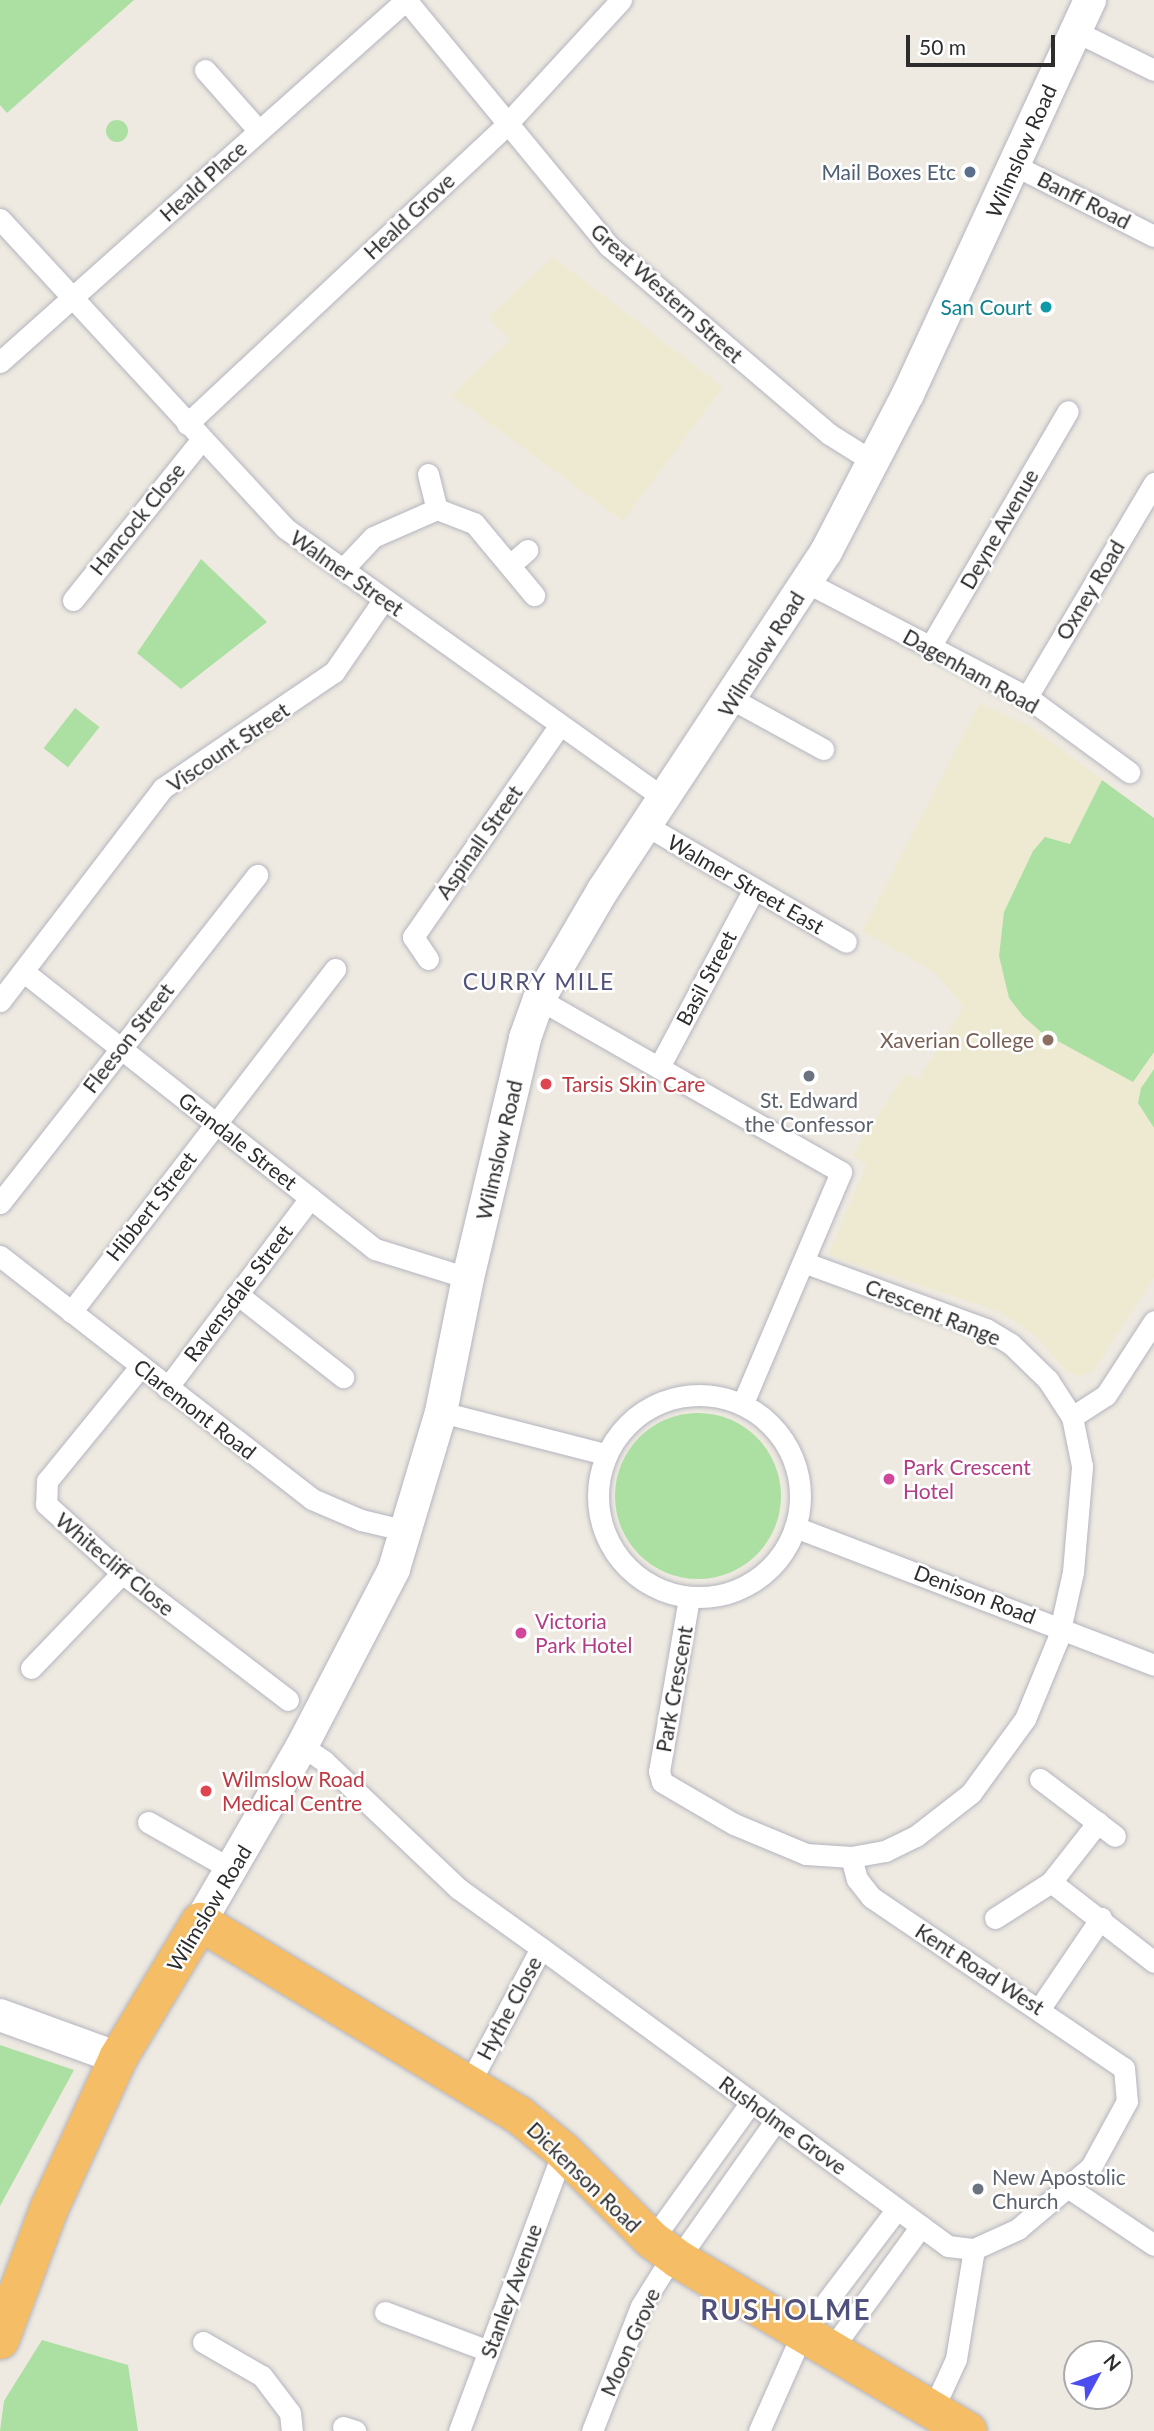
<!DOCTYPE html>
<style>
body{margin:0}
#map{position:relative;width:1154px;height:2431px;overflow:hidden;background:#eeeae1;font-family:Lato,sans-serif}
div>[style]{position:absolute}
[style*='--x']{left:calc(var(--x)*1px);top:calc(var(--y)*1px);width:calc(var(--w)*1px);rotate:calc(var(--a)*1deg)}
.education>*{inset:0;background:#eeead2}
.green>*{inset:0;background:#ace0a2;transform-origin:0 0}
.round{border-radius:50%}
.roads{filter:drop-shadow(0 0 2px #b4b4bf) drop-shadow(0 0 2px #b4b4bf)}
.street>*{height:21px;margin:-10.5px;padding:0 10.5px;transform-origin:10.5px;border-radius:10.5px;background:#fff}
.street>.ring{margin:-10.5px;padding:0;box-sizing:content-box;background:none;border:21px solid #fff;border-radius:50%}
.secondary>*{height:32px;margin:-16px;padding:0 16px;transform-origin:16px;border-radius:16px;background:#fff}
.highway>*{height:38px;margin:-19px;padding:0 19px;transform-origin:19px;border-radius:19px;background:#f5bd65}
.dots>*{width:19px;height:19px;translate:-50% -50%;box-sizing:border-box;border:4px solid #fff;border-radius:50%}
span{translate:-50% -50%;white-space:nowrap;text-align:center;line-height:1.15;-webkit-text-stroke:5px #fff;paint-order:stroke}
.street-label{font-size:21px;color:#2d2d2d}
.service-label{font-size:21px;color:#4e5e75}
.right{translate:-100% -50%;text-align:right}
.culture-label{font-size:21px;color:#0d838f}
.education-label{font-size:21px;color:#785e54}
.health-label{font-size:21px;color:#be3a42}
.left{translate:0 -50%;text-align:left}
.worship-label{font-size:21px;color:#5b616d}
.hotel-label{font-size:21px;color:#b23c85}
.neighbourhood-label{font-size:23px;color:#50507c;letter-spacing:2px}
.district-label{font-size:28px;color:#50507c;font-weight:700;letter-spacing:2px}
.north{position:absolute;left:1063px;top:2340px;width:70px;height:70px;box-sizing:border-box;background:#fff;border:2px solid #ababab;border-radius:50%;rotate:49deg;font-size:19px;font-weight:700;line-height:28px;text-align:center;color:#2d2d2d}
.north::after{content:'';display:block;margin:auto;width:24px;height:32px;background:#4d4def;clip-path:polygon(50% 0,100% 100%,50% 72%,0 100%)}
.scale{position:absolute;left:906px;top:35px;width:149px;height:32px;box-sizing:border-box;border:4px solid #2d2d2d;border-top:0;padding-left:9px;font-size:21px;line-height:24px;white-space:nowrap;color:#2d2d2d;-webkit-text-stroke:5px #fff;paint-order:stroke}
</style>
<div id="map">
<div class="education">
<i style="clip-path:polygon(553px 257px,723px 387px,623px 521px,451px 395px,510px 340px,488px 317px)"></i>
<i style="clip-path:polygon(980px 703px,1031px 727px,1154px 818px,1154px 1278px,1093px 1371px,1080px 1376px,1068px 1372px,1033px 1334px,998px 1311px,828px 1255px,867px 1164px,852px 1155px,906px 1073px,918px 1080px,963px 1007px,936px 973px,862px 931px)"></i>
</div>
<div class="green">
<i style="clip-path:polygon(0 0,134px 0,7px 113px,0 105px)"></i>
<i class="round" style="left:106px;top:120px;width:22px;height:22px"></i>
<i style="clip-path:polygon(201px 559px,267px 622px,181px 689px,137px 653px)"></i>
<i style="left:75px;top:708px;width:31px;height:51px;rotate:38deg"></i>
<i style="clip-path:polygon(1102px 780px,1154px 818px,1154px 1052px,1133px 1082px,1041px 1032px,1023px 1016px,1009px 998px,999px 956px,1004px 912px,1033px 851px,1045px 837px,1070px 844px)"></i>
<i style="clip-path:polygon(1154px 1069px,1154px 1128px,1138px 1103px,1141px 1088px)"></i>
<i class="round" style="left:615px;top:1413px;width:166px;height:166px"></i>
<i style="clip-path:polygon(0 2045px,74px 2070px,0 2206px)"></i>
<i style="clip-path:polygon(42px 2340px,128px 2365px,138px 2431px,0 2431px,4px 2401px)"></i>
</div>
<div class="roads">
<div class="street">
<i style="--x:406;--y:0;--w:319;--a:50.5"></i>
<i style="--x:609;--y:246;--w:289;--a:40.5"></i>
<i style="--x:829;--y:434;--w:53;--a:31.9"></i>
<i style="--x:1075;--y:31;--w:88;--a:26.3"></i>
<i style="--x:205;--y:70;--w:81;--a:48.5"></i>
<i style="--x:1014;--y:165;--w:157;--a:26.9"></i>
<i style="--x:0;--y:219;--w:420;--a:47.3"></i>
<i style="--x:285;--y:528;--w:467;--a:35.5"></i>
<i style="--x:0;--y:362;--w:544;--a:-41.72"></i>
<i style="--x:187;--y:424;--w:437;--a:-43.1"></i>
<i style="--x:506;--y:125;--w:170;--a:-47.4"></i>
<i style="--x:428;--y:474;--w:36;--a:76"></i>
<i style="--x:510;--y:565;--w:23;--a:-41"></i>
<i style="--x:343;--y:569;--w:44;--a:-46.8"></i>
<i style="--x:373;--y:537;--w:70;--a:-23.6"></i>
<i style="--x:437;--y:509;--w:40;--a:21"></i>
<i style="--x:474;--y:523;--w:94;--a:50.2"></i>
<i style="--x:806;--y:582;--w:249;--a:27.5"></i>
<i style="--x:1027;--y:697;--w:127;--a:36.3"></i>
<i style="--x:73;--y:600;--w:206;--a:-51.3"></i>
<i style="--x:930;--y:647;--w:273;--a:-59.7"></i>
<i style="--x:1027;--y:697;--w:249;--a:-59.3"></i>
<i style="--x:732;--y:699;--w:104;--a:28.8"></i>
<i style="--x:647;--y:826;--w:230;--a:30.2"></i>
<i style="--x:428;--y:959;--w:27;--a:-124"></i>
<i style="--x:413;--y:937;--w:258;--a:-55.3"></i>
<i style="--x:24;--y:972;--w:447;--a:38.3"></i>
<i style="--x:375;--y:1249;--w:97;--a:17.3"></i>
<i style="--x:539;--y:999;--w:348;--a:29.8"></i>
<i style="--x:841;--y:1172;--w:251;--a:113"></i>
<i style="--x:0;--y:1001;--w:268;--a:-52.6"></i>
<i style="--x:163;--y:788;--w:207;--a:-34.2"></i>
<i style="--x:334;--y:672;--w:88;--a:-55.6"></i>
<i style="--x:659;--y:1067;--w:202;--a:-61.9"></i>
<i style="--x:0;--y:1203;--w:417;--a:-51.9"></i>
<i style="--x:0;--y:1256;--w:395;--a:37.9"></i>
<i style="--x:312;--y:1499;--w:53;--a:23.2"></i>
<i style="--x:361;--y:1520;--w:47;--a:13.4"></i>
<i style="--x:803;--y:1262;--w:195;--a:20.1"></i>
<i style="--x:986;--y:1329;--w:29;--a:31"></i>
<i style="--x:1011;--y:1344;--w:52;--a:44.2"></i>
<i style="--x:1048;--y:1380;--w:44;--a:57"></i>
<i style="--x:237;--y:1294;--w:135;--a:38.1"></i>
<i style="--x:71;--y:1312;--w:433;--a:-52.4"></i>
<i style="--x:140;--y:1367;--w:147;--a:129.2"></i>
<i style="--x:47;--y:1481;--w:23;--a:92"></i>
<i style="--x:46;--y:1504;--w:103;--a:42.2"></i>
<i style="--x:122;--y:1573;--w:209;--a:37.4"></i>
<i style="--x:167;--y:1388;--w:238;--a:-53"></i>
<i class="ring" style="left:598px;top:1395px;width:181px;height:181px"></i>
<i style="--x:441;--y:1412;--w:169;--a:14.4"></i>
<i style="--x:795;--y:1527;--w:385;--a:21"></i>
<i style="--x:689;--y:1598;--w:176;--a:99.8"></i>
<i style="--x:659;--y:1771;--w:11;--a:75"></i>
<i style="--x:662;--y:1782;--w:83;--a:30.3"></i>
<i style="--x:734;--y:1824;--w:78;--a:22.6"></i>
<i style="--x:806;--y:1854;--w:45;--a:3.8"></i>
<i style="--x:851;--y:1857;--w:35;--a:-10"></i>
<i style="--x:885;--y:1851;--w:34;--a:-26"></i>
<i style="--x:916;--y:1836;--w:70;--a:-38"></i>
<i style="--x:971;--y:1793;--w:92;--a:-53.9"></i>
<i style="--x:1025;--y:1719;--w:87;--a:-67.6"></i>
<i style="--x:1058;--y:1639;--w:69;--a:-77.4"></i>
<i style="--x:1073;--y:1572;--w:106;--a:-85.1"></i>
<i style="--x:1082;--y:1466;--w:50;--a:-101.5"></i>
<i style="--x:1072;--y:1417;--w:40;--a:-32.9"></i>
<i style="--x:1106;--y:1395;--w:88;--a:-57"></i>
<i style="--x:31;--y:1668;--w:132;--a:-46.2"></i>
<i style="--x:302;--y:1746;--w:27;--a:34"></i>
<i style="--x:324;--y:1761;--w:186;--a:43.5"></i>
<i style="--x:459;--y:1889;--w:101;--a:35.7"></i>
<i style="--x:541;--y:1948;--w:154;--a:117.9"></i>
<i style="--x:1040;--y:1779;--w:94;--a:37.2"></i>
<i style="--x:148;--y:1822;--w:95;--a:29.5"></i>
<i style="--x:851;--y:1857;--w:23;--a:75"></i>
<i style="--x:857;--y:1879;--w:23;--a:52"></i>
<i style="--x:871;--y:1897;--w:305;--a:34.1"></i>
<i style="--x:1124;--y:2068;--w:33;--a:85"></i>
<i style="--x:1127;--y:2101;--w:75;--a:118.6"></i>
<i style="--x:1091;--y:2167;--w:96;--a:139.7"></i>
<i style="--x:1018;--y:2229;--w:48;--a:155.6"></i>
<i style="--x:1051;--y:1882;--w:130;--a:37.8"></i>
<i style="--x:995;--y:1918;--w:67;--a:-32.7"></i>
<i style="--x:1051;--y:1882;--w:76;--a:-51.9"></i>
<i style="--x:541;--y:1948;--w:504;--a:36.21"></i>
<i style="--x:948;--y:2246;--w:26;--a:7"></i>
<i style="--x:1040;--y:2008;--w:109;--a:-55.9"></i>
<i style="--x:1069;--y:2188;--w:102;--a:33.8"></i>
<i style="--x:652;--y:2240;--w:170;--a:-54.3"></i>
<i style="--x:678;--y:2259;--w:170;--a:-54.8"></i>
<i style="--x:385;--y:2312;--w:111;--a:20.6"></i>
<i style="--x:203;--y:2342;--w:68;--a:30"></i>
<i style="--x:262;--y:2376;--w:46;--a:52.9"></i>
<i style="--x:290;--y:2413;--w:18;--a:84"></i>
<i style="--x:831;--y:2350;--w:153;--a:-54"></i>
<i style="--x:934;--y:2407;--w:53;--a:-65.4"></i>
<i style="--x:956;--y:2359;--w:111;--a:-80.7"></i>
<i style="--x:343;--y:2427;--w:13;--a:18"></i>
<i style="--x:459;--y:2431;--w:299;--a:-69.6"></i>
<i style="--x:592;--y:2431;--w:134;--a:-68.6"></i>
<i style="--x:641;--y:2306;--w:60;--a:-57.9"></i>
<i style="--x:759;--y:2431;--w:106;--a:-66.1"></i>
<i style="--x:802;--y:2334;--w:157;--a:-52.8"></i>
</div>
<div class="secondary">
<i style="--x:200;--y:1922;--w:203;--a:-59.9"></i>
<i style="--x:302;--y:1746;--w:199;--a:-62.5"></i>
<i style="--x:394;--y:1569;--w:164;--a:-73.3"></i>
<i style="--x:441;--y:1412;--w:137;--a:-78.6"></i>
<i style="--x:468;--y:1278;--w:247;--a:-76.6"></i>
<i style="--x:525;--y:1038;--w:41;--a:-70.3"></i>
<i style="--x:539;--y:999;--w:126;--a:-59.6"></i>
<i style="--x:603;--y:890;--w:405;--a:-56.6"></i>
<i style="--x:826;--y:552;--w:178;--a:-62.6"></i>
<i style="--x:908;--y:394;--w:434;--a:-65.2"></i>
<i style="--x:0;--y:2015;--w:126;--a:20"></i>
</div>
<div class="highway">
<i style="--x:0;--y:2340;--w:140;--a:-69.5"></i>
<i style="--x:49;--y:2209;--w:166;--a:-65.4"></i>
<i style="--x:118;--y:2058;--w:159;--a:-58.9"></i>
<i style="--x:200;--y:1922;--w:373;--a:31.2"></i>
<i style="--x:519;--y:2115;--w:57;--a:39.3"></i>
<i style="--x:563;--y:2151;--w:126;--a:45"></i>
<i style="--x:652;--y:2240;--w:32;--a:36"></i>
<i style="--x:678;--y:2259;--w:337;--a:30.7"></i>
</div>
</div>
<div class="dots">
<i style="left:970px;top:172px;background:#5c6f8a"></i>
<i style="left:1046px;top:307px;background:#0f9aa8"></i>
<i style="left:1048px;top:1040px;background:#8d6e63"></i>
<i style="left:809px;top:1076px;background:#6b7280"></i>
<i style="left:546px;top:1084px;background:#e0444e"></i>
<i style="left:889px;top:1479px;background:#d1479c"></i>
<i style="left:521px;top:1633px;background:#d1479c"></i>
<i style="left:206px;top:1791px;background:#e0444e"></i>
<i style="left:978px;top:2189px;background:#6b7280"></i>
</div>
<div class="street-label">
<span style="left:1021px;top:151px;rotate:-66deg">Wilmslow Road</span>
<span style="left:203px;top:181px;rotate:-42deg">Heald Place</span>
<span style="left:1084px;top:200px;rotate:27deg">Banff Road</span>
<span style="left:409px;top:216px;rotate:-43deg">Heald Grove</span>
<span style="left:667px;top:293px;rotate:42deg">Great Western Street</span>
<span style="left:137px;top:519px;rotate:-51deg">Hancock Close</span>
<span style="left:999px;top:529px;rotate:-60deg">Deyne Avenue</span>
<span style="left:347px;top:573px;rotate:35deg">Walmer Street</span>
<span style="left:1090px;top:590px;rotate:-59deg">Oxney Road</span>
<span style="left:761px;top:654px;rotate:-58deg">Wilmslow Road</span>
<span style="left:971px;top:671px;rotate:29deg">Dagenham Road</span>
<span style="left:228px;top:747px;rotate:-34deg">Viscount Street</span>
<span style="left:479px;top:842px;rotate:-55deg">Aspinall Street</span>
<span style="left:746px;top:884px;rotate:30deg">Walmer Street East</span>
<span style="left:706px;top:978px;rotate:-62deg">Basil Street</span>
<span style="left:128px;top:1038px;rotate:-52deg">Fleeson Street</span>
<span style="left:238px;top:1141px;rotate:38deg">Grandale Street</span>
<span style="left:499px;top:1150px;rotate:-77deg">Wilmslow Road</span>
<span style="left:151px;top:1206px;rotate:-52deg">Hibbert Street</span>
<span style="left:238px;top:1293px;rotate:-53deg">Ravensdale Street</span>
<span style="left:933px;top:1312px;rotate:22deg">Crescent Range</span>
<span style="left:195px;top:1409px;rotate:38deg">Claremont Road</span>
<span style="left:115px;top:1564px;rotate:40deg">Whitecliff Close</span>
<span style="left:975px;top:1594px;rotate:21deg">Denison Road</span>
<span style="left:674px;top:1689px;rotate:-80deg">Park Crescent</span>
<span style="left:209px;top:1908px;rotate:-59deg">Wilmslow Road</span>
<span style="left:980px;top:1969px;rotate:33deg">Kent Road West</span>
<span style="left:509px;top:2008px;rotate:-62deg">Hythe Close</span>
<span style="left:783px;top:2125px;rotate:36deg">Rusholme Grove</span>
<span style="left:584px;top:2177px;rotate:44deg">Dickenson Road</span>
<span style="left:511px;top:2291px;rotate:-70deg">Stanley Avenue</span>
<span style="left:630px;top:2342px;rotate:-66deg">Moon Grove</span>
</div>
<div class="service-label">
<span class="right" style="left:956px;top:172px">Mail Boxes Etc</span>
</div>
<div class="culture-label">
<span class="right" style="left:1032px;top:307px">San Court</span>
</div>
<div class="education-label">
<span class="right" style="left:1034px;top:1040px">Xaverian College</span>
</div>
<div class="health-label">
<span class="left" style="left:562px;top:1084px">Tarsis Skin Care</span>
<span class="left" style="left:222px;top:1791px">Wilmslow Road<br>Medical Centre</span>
</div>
<div class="worship-label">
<span style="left:809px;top:1112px">St. Edward<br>the Confessor</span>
<span class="left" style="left:992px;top:2189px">New Apostolic<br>Church</span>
</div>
<div class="hotel-label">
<span class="left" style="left:903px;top:1479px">Park Crescent<br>Hotel</span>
<span class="left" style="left:535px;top:1633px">Victoria<br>Park Hotel</span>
</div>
<div class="neighbourhood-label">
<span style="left:539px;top:981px">CURRY MILE</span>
</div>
<div class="district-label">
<span style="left:786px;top:2309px">RUSHOLME</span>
</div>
<div class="north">N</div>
<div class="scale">50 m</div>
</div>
